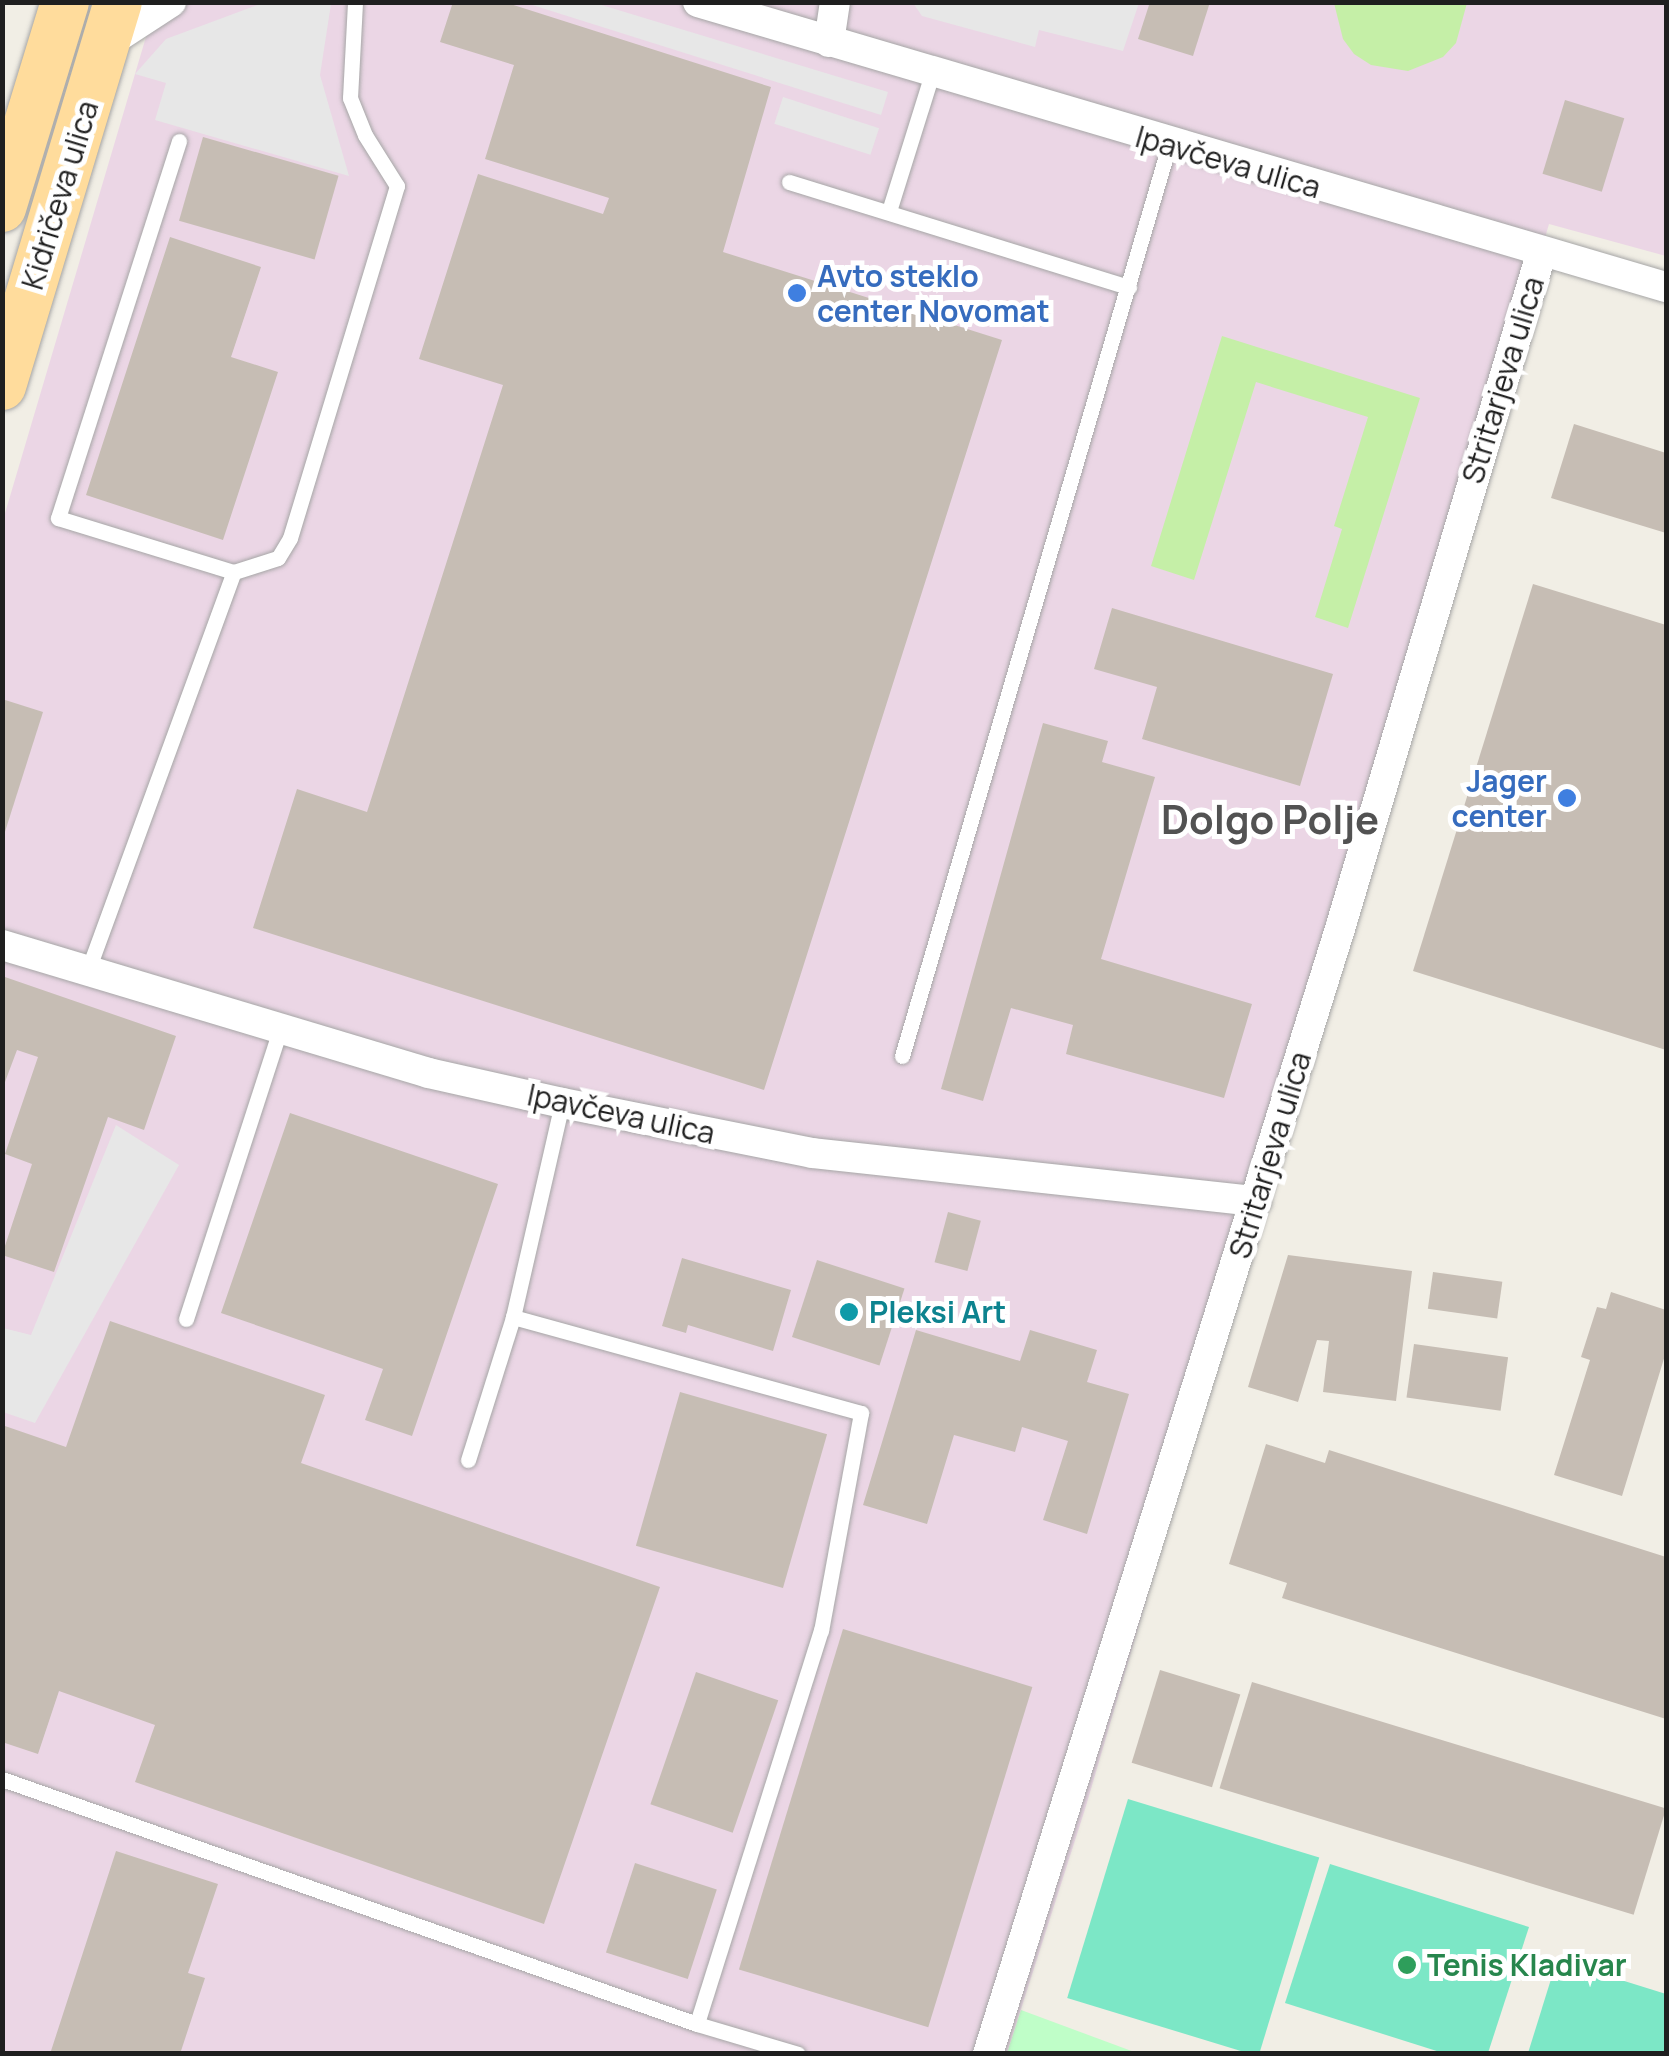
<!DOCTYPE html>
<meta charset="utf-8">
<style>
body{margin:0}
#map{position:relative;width:1669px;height:2056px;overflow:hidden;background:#f1eee5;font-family:Manrope,sans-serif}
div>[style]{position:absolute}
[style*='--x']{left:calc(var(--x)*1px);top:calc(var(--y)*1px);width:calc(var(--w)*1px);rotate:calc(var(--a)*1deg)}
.industrial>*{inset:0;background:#ebd6e5}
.grass>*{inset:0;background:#c5efa7}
.park>*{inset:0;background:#bffec8}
.pitch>*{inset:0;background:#7ce7c6;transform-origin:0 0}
.parking>*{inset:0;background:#e7e7e7;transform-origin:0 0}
.building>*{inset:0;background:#c6bdb4;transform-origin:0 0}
.roads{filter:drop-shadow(0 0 2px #a6a6a6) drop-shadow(0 0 2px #a6a6a6)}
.lane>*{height:15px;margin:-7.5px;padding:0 7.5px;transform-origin:7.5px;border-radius:7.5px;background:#fff}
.street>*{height:30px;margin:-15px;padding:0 15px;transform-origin:15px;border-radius:15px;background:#fff}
.primary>*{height:48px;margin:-24px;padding:0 24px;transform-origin:24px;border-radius:24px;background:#ffdc9c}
.dots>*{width:28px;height:28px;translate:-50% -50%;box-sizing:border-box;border:5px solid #fff;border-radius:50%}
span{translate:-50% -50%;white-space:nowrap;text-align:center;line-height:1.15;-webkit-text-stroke:10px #fff;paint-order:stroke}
.street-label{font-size:30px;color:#1f1f1f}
.shop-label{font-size:30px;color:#366cbe;font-weight:700}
.left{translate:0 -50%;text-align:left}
.right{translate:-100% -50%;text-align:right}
.culture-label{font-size:30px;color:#0d838f;font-weight:700}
.leisure-label{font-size:30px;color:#27864d;font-weight:700}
.district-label{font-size:40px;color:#525252;font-weight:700}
.frame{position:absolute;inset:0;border:5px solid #1f1f1f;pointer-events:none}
</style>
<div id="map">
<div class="industrial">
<i style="clip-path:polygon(156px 3px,1666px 3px,1666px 256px,1549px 224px,1086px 1806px,1007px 2053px,3px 2054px,3px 520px)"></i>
</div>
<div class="grass">
<i style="clip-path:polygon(1467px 3px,1456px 43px,1443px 57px,1408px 71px,1371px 65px,1354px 54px,1343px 39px,1334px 3px)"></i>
<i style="clip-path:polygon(1222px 336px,1420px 398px,1348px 628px,1315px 617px,1342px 529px,1334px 526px,1368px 417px,1256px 382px,1194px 580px,1151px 566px)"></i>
</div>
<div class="park">
<i style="clip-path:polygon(1021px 2010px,1137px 2053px,1007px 2053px)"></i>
</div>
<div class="pitch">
<i style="left:1128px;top:1799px;width:200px;height:208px;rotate:17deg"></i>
<i style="clip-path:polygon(1330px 1864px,1529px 1927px,1488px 2053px,1443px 2053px,1285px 2003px)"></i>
<i style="clip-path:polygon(1557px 1960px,1666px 1994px,1666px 2053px,1528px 2053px)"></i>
</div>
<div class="parking">
<i style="clip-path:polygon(263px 3px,331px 4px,320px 75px,349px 176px,155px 120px,166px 83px,135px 74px,166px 39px)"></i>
<i style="clip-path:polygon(526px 3px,595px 3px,888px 92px,881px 115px)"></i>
<i style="clip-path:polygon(913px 3px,1139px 3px,1123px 51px,1039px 30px,1035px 47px,922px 16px)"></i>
<i style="left:783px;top:97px;width:101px;height:28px;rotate:18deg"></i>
<i style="clip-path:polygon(116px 1125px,179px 1165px,35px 1423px,3px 1412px,3px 1328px,31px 1335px)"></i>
</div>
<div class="building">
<i style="clip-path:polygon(453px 2px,504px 2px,771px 87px,723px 252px,1002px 340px,764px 1090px,253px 928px,297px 789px,367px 812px,503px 385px,419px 359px,478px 174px,603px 214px,609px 198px,485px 159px,514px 65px,440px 42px)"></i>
<i style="clip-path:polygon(1150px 2px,1210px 2px,1193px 56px,1138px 39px)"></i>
<i style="left:1565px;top:100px;width:62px;height:77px;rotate:17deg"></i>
<i style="left:203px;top:137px;width:141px;height:87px;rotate:16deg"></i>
<i style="clip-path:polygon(170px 237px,261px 267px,231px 357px,278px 372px,223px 540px,86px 495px)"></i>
<i style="clip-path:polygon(1574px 424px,1666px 453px,1666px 533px,1551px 498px)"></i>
<i style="clip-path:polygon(1533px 584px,1666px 625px,1666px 1050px,1413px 971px)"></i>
<i style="clip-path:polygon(1112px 608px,1333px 674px,1300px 786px,1142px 739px,1157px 687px,1094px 669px)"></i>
<i style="clip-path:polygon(2px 699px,43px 712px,3px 838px,2px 837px)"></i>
<i style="clip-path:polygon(1043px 723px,1108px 741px,1102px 762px,1155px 777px,1101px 959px,1252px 1004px,1224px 1098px,1066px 1054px,1073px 1025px,1011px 1008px,983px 1101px,941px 1089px)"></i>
<i style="clip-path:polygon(2px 976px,176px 1036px,144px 1130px,108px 1117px,54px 1272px,2px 1255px,32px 1164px,5px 1154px,38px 1057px,17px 1050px,2px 1090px)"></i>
<i style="clip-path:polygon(290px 1113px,498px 1184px,412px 1436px,365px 1420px,383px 1369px,221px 1313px)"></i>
<i style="left:948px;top:1212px;width:34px;height:52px;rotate:15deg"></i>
<i style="clip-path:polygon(1288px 1255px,1412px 1271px,1396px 1401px,1323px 1392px,1329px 1341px,1317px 1340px,1298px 1402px,1248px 1387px)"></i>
<i style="clip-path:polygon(682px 1258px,791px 1290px,773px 1351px,688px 1325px,686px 1333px,662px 1326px)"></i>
<i style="left:817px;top:1260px;width:92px;height:81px;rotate:18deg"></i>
<i style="left:1433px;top:1272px;width:70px;height:37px;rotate:8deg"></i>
<i style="clip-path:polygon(1611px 1292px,1666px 1310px,1666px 1352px,1622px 1496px,1554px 1475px,1590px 1360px,1581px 1357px,1597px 1307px,1606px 1309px)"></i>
<i style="clip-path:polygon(110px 1321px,325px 1395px,301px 1463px,660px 1587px,544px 1924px,135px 1782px,155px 1725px,59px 1691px,38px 1754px,2px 1742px,2px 1425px,66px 1447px)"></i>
<i style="clip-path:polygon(916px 1330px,1020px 1361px,1030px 1330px,1097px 1350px,1087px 1382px,1129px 1394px,1087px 1534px,1043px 1520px,1068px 1441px,1022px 1427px,1015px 1452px,954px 1435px,927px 1524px,863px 1505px)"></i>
<i style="left:1414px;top:1344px;width:95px;height:54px;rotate:8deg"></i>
<i style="left:680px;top:1392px;width:153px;height:160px;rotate:16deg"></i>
<i style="clip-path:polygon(1266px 1444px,1325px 1463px,1329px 1450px,1666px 1557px,1666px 1719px,1282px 1598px,1287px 1583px,1229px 1564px)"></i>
<i style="left:843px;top:1629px;width:198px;height:356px;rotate:17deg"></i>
<i style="left:1160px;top:1670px;width:84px;height:97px;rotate:17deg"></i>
<i style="left:696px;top:1672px;width:87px;height:140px;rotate:19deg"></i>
<i style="left:1252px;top:1682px;width:433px;height:111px;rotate:17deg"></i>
<i style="clip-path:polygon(116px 1851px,218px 1884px,188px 1973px,205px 1978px,180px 2054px,50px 2054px)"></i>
<i style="left:635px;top:1863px;width:86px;height:94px;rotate:18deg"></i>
</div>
<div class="roads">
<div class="lane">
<i style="--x:179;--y:141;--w:396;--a:107.8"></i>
<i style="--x:58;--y:518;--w:184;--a:17.1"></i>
<i style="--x:789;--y:182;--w:356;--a:17.2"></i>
<i style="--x:889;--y:211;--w:147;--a:-72.6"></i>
<i style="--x:88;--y:970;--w:424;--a:-69.9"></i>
<i style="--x:234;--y:572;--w:46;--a:-17.7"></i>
<i style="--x:278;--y:558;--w:23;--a:-59"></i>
<i style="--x:290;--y:538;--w:368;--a:-73.1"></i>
<i style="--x:397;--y:186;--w:60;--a:-122.1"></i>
<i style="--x:365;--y:135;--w:40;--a:-112"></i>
<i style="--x:350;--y:98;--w:96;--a:-87"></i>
<i style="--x:902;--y:1056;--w:949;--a:-73.66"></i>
<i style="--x:513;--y:1317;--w:361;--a:15.4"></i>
<i style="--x:861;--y:1413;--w:221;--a:100.4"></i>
<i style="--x:821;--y:1630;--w:413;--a:107.5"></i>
<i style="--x:186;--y:1319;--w:304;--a:-72"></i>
<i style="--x:468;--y:1460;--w:150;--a:-72.5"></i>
<i style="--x:513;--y:1317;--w:220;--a:-77.1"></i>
<i style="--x:2;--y:1779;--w:737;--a:19.42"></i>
<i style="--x:697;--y:2024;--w:105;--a:16.5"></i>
</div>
<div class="street">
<i style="--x:698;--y:2;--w:1009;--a:16.41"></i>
<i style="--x:829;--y:42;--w:40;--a:-81.5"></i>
<i style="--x:105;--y:45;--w:79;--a:-33.1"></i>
<i style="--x:2;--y:945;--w:445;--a:16.7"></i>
<i style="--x:428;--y:1073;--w:137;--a:12.6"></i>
<i style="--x:562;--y:1103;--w:255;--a:11.3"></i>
<i style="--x:812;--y:1153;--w:447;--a:6.2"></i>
<i style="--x:988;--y:2054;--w:1186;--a:-72.63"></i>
<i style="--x:1342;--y:922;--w:697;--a:-73.41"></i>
</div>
<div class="primary">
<i style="--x:2;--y:208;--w:215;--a:-73"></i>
<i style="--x:2;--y:386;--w:401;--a:-73.2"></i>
</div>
</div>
<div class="dots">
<i style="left:797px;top:293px;background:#3f7fe0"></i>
<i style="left:1567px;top:798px;background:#3f7fe0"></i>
<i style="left:849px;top:1312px;background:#0f9aa8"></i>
<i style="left:1407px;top:1965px;background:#2e9e5b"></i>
</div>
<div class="street-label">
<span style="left:1228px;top:162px;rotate:16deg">Ipavčeva ulica</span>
<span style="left:60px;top:195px;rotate:-73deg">Kidričeva ulica</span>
<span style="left:1503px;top:380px;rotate:-73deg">Stritarjeva ulica</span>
<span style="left:621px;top:1114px;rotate:12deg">Ipavčeva ulica</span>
<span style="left:1270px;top:1155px;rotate:-73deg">Stritarjeva ulica</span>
</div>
<div class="shop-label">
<span class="left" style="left:817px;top:293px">Avto steklo<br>center Novomat</span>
<span class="right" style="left:1547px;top:798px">Jager<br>center</span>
</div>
<div class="culture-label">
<span class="left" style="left:869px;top:1312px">Pleksi Art</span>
</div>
<div class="leisure-label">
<span class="left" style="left:1427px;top:1965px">Tenis Kladivar</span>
</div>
<div class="district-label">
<span style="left:1270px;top:819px">Dolgo Polje</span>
</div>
<div class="frame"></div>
</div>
